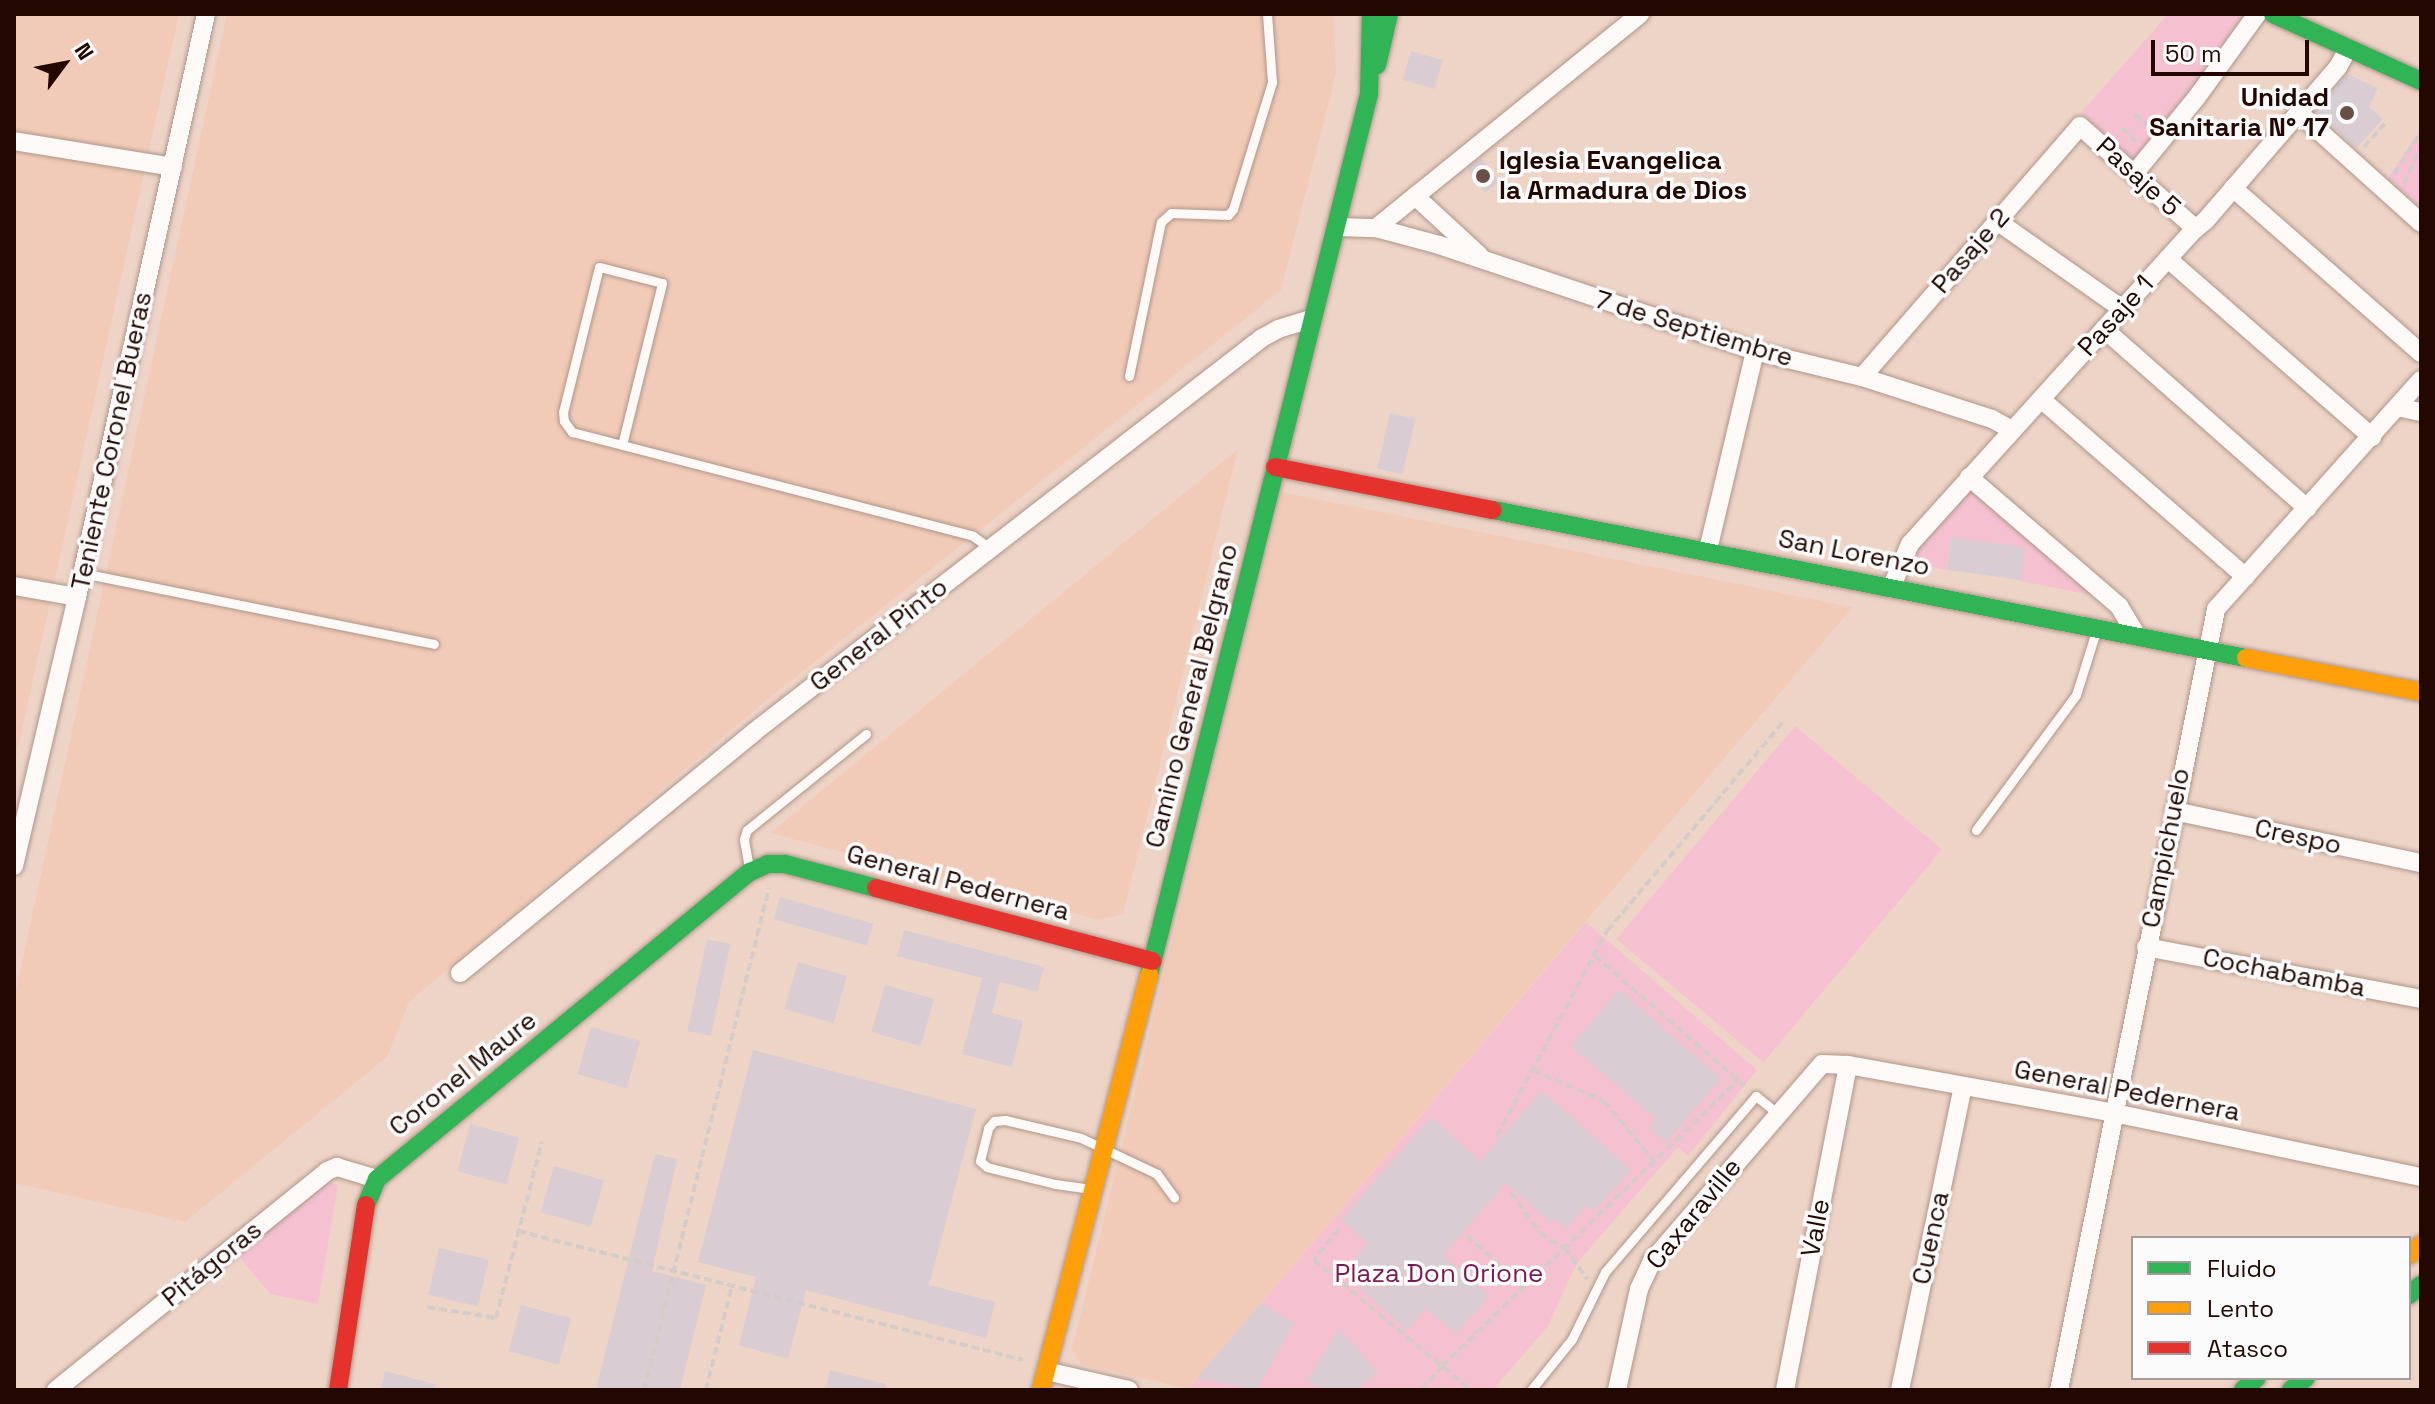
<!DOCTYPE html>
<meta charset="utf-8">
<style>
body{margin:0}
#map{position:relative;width:2435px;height:1404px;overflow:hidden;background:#eed4c7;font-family:"Space Grotesk",sans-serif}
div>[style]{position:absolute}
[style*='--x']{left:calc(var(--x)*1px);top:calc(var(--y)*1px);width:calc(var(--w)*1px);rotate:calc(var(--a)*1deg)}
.built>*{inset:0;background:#f2cbb8}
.green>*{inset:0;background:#f5c1d0;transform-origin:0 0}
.building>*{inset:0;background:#d9ccd2;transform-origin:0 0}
.path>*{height:4px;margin-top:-2px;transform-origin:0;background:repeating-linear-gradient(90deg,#d4ccc8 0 8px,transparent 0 12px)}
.roads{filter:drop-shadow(0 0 2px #af9689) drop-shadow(0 0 2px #af9689)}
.lane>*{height:9px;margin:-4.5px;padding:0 4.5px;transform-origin:4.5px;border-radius:4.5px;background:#fcf9f7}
.street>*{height:18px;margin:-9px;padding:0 9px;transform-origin:9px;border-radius:9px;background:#fcf9f7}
.fast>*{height:18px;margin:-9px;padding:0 9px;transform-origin:9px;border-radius:9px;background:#30b455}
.slow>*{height:18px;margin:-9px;padding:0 9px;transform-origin:9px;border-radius:9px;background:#ff9f0a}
.jam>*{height:18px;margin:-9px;padding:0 9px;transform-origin:9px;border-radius:9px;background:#e5322d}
.dots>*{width:22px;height:22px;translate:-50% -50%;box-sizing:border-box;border:4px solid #fbfbfb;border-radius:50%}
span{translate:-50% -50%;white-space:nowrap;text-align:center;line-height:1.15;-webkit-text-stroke:7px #fbfbfb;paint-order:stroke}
.poi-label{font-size:26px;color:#220800;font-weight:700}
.right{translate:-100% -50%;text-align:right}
.left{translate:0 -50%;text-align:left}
.street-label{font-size:26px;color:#220800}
.park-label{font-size:26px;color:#791c56}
.frame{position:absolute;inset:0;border:16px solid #220800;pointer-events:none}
.legend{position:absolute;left:2131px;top:1236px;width:280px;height:144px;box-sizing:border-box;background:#fbfbfb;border:2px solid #a49a97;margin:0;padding:10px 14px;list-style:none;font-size:24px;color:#220800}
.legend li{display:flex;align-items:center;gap:16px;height:40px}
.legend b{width:40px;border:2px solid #a49a97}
.north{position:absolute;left:24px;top:24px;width:80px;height:80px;-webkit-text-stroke:6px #fbfbfb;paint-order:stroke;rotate:58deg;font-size:22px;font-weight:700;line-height:32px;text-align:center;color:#220800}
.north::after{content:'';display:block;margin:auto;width:28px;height:36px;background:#220800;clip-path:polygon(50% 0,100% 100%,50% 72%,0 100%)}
.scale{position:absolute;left:2151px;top:40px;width:158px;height:36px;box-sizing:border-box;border:4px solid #220800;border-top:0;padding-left:10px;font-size:24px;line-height:28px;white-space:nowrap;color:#220800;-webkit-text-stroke:6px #fbfbfb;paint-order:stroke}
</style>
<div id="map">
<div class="built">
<i style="clip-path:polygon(14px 14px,179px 14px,14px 767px)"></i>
<i style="clip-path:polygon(227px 14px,1334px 14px,1336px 74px,1281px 290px,767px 700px,409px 1002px,387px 1057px,185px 1222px,14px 1183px,14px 999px)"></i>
<i style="clip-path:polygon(1238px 449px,1123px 914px,1099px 920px,770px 833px)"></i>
<i style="clip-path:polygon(1282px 492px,1853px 607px,1188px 1389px,1081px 1364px,1072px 1350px)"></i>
</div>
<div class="green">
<i style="clip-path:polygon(2168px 14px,2234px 14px,2242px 17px,2172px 116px,2133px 163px,2081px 113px)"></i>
<i style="clip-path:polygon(2421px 129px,2421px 208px,2388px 178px)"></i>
<i style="clip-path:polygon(1970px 487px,2096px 596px,2020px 581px,2025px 548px,1951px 537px,1946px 570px,1914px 563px,1917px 548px)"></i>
<i style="left:1795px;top:726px;width:192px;height:278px;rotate:40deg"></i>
<i style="clip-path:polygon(1586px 922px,1757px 1070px,1688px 1156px,1678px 1147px,1577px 1263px,1548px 1326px,1493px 1390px,1188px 1389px)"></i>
<i style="clip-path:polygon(324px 1181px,338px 1185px,318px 1304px,270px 1294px,236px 1253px)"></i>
</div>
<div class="building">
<i style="left:1411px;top:51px;width:33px;height:30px;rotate:16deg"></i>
<i style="clip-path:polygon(2347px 74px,2378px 88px,2369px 107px,2383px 119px,2356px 148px,2316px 111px)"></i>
<i style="left:1481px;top:158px;width:30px;height:18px;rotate:53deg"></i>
<i style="left:1390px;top:413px;width:26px;height:57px;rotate:13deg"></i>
<i style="left:1951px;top:537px;width:75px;height:33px;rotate:8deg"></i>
<i style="left:780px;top:897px;width:97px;height:23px;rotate:16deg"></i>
<i style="clip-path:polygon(904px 930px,1044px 967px,1037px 992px,1000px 982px,992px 1013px,1023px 1021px,1012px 1067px,962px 1054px,982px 978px,897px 956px)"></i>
<i style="left:707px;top:939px;width:24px;height:94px;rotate:12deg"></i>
<i style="left:798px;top:962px;width:51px;height:49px;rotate:16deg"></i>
<i style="left:885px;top:985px;width:51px;height:49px;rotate:16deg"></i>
<i style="clip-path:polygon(1619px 990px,1721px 1078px,1666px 1143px,1649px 1128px,1656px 1119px,1571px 1046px)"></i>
<i style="left:591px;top:1027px;width:51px;height:49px;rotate:16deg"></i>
<i style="clip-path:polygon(753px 1050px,976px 1109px,929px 1285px,995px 1302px,986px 1338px,806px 1290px,788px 1359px,739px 1345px,756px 1277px,698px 1262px)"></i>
<i style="clip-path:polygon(1542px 1091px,1631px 1170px,1594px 1211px,1587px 1205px,1566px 1229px,1555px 1219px,1551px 1223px,1506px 1183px,1443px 1255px,1489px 1296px,1456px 1334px,1426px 1308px,1407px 1330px,1342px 1272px,1368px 1243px,1341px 1220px,1431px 1117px,1480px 1161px)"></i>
<i style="left:470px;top:1124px;width:51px;height:49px;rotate:15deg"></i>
<i style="clip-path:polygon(655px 1154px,677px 1159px,652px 1271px,706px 1285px,680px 1390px,596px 1390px)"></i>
<i style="left:554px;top:1166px;width:52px;height:48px;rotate:16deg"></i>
<i style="left:439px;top:1248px;width:51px;height:48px;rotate:13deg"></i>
<i style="clip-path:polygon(1261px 1303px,1294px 1323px,1256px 1390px,1197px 1378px)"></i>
<i style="left:521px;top:1305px;width:52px;height:48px;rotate:15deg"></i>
<i style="clip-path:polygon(1339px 1329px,1378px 1372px,1356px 1390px,1324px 1390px,1307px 1381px)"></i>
<i style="clip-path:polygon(830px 1370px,886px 1384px,885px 1390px,825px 1390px)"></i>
<i style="clip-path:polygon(385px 1371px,435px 1384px,434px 1390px,380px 1390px)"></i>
</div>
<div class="path">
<i style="--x:2135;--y:114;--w:18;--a:43"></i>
<i style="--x:2122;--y:128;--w:22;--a:43"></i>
<i style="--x:2364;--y:147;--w:31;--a:-48"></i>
<i style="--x:2394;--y:174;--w:50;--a:-57.3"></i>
<i style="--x:2404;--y:184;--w:42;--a:-65.9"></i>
<i style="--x:1595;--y:956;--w:198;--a:40.9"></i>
<i style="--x:1533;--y:1070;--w:77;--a:23.6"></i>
<i style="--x:1604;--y:1101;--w:78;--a:50.2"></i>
<i style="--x:1497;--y:1136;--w:233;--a:-61.8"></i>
<i style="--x:1607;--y:931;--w:275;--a:-49.9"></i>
<i style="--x:1511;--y:1192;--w:50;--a:54.7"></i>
<i style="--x:1540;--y:1233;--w:28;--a:32"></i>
<i style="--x:1564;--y:1248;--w:39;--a:53"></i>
<i style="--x:1339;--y:1229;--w:40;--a:129"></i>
<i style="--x:1314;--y:1260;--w:204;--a:39.6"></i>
<i style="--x:518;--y:1231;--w:521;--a:14.33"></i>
<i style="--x:1467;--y:1236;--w:76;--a:41.8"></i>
<i style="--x:427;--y:1307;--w:70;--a:9.1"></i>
<i style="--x:496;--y:1318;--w:182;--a:-75.4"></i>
<i style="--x:644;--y:1390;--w:517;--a:-76.02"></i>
<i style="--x:706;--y:1390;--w:108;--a:-76.1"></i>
<i style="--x:1422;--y:1390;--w:31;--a:-50"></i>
<i style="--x:1442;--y:1366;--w:412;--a:-44"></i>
</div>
<div class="roads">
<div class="lane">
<i style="--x:1129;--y:376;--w:157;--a:-78.3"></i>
<i style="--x:1161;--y:222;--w:13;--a:-42"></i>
<i style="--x:1171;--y:213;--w:57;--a:2"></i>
<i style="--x:1228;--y:215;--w:8;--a:-50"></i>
<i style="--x:1233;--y:209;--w:133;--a:-72.9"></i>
<i style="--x:1272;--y:82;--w:68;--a:-94.2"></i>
<i style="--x:622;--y:445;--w:167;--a:-76.1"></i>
<i style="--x:662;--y:283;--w:65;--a:-165.7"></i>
<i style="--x:599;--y:267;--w:149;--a:103.9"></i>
<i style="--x:563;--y:412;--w:9;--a:84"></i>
<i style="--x:564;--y:421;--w:14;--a:54"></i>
<i style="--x:572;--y:432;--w:414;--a:14.5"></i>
<i style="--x:973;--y:536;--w:22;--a:36"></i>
<i style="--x:82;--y:573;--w:359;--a:11.4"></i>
<i style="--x:1976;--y:830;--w:168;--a:-53.5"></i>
<i style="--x:2076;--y:695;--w:67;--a:-72.6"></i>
<i style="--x:749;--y:868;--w:29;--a:-100"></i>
<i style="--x:744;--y:839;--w:9;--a:-72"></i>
<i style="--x:747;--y:830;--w:153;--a:-38.9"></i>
<i style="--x:1091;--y:1189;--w:36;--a:-172"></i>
<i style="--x:1055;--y:1184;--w:70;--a:-166"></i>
<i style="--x:987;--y:1167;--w:9;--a:-139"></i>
<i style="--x:980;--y:1161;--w:34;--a:-76"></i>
<i style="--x:988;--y:1128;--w:9;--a:-49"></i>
<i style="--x:994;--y:1121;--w:11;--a:-5"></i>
<i style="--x:1005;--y:1120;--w:78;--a:13.3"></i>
<i style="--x:1081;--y:1138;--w:84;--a:25.3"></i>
<i style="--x:1157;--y:1174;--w:29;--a:54"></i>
<i style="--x:1531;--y:1390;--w:65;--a:-51.2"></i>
<i style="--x:1572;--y:1339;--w:75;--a:-63.8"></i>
<i style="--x:1605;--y:1272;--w:232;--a:-49.4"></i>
<i style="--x:1756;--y:1096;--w:27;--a:39"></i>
</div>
<div class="street">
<i style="--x:2299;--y:113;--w:164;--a:42"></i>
<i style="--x:14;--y:141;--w:161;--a:9.3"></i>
<i style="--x:2134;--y:174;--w:99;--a:-50.7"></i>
<i style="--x:2197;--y:97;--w:102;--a:-54.1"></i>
<i style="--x:2233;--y:188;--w:250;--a:41.3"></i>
<i style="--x:1415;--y:196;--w:88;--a:42.7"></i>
<i style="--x:1997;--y:221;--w:153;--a:35.1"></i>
<i style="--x:1338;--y:227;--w:38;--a:2"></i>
<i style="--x:1376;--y:228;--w:340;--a:-39"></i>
<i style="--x:1376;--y:228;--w:65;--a:15.1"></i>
<i style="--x:1439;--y:245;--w:333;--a:18.5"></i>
<i style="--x:1755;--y:351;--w:110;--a:13.7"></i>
<i style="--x:1862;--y:377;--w:137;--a:17.9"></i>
<i style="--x:1992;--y:419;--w:23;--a:29"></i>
<i style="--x:2168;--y:259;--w:271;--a:41.1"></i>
<i style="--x:2104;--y:329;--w:271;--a:41.4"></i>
<i style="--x:1862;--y:377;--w:332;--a:-49"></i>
<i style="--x:2080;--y:126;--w:154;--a:41.6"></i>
<i style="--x:2041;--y:399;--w:271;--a:41"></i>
<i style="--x:2397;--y:407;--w:25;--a:12"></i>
<i style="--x:1969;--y:477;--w:198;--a:40.7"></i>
<i style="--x:2119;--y:606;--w:35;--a:59"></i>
<i style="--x:1708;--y:550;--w:204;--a:-76.7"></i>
<i style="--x:14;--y:586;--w:64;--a:9.9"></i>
<i style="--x:1891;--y:588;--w:48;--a:-66.6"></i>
<i style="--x:1910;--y:544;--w:419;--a:-47.9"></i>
<i style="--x:2191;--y:233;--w:20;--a:-41"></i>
<i style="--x:2206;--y:220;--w:202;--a:-49.2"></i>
<i style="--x:2338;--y:67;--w:21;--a:-61"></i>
<i style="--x:2174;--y:811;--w:252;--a:11.9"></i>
<i style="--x:14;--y:866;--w:276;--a:-76.8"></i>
<i style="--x:77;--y:597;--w:597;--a:-77.52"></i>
<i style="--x:2146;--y:947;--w:280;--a:10.7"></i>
<i style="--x:460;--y:973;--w:380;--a:-39.3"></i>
<i style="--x:754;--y:732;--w:643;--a:-37.8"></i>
<i style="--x:1262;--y:338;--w:18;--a:-29"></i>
<i style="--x:1278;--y:329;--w:34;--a:-17"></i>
<i style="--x:1046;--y:1371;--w:85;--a:12.9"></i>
<i style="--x:56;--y:1390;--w:348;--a:-38.9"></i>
<i style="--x:327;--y:1171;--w:11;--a:-22"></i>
<i style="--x:337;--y:1167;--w:42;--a:16.7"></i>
<i style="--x:1617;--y:1390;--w:103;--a:-77.7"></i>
<i style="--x:1639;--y:1289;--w:31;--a:-65"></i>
<i style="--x:1652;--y:1261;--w:260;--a:-49.2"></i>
<i style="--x:1822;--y:1064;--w:26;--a:2"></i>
<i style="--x:1848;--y:1065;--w:270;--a:10.2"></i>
<i style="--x:2114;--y:1113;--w:314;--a:11.8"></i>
<i style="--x:1785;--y:1390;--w:331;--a:-79"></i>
<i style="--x:1900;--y:1390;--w:310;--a:-78.3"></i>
<i style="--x:2059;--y:1390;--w:797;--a:-78.63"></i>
<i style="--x:2216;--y:609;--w:307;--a:-48.2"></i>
</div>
<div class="fast">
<i style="--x:2273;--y:14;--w:162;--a:24.4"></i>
<i style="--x:1377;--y:65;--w:52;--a:-76.8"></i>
<i style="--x:1493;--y:510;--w:767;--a:11.12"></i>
<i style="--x:1149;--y:975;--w:908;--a:-75.98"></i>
<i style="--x:1369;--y:94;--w:80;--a:-88.6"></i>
<i style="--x:366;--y:1205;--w:28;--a:-67"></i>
<i style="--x:377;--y:1179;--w:483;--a:-39.5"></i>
<i style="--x:750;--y:872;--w:20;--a:-24"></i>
<i style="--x:768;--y:864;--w:17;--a:0"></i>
<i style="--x:785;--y:864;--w:94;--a:14.8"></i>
<i style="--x:2409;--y:1295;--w:16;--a:-40"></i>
<i style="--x:2243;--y:1390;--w:18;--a:-41"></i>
<i style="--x:2291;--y:1390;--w:19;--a:-39"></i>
</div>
<div class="slow">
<i style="--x:2246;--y:658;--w:178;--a:11"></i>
<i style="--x:2409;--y:1255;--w:16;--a:-40"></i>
<i style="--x:1041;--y:1390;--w:429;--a:-75.4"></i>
</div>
<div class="jam">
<i style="--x:1275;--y:467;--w:222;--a:11.2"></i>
<i style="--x:876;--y:888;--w:286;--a:14.8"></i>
<i style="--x:338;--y:1390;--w:187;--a:-81.4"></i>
</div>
</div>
<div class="dots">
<i style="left:2347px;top:113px;background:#694f46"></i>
<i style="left:1483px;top:176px;background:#694f46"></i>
</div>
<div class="poi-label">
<span class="right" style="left:2329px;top:113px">Unidad<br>Sanitaria N° 17</span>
<span class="left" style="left:1499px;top:176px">Iglesia Evangelica<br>la Armadura de Dios</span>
</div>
<div class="street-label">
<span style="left:2138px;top:177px;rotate:42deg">Pasaje 5</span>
<span style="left:1971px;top:251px;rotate:-49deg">Pasaje 2</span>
<span style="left:2116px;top:316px;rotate:-48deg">Pasaje 1</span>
<span style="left:1694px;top:329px;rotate:17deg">7 de Septiembre</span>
<span style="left:112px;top:441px;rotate:-78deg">Teniente Coronel Bueras</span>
<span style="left:1854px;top:553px;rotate:11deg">San Lorenzo</span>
<span style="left:879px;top:635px;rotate:-38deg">General Pinto</span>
<span style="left:1192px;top:696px;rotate:-76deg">Camino General Belgrano</span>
<span style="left:2298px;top:837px;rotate:12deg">Crespo</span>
<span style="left:2166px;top:848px;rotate:-79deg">Campichuelo</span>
<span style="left:958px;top:883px;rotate:15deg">General Pedernera</span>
<span style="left:2284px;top:973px;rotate:11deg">Cochabamba</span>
<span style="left:463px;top:1074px;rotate:-39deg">Coronel Maure</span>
<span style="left:2127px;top:1091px;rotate:11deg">General Pedernera</span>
<span style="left:1694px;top:1214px;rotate:-51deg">Caxaraville</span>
<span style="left:1816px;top:1228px;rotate:-79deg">Valle</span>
<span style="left:1931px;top:1238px;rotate:-78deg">Cuenca</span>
<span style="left:212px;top:1264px;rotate:-39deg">Pitágoras</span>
</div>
<div class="park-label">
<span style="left:1439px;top:1274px">Plaza Don Orione</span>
</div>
<div class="frame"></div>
<ul class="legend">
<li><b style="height:10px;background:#30b455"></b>Fluido</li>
<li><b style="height:10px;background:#ff9f0a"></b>Lento</li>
<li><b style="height:10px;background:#e5322d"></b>Atasco</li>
</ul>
<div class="north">N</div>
<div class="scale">50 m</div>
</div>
